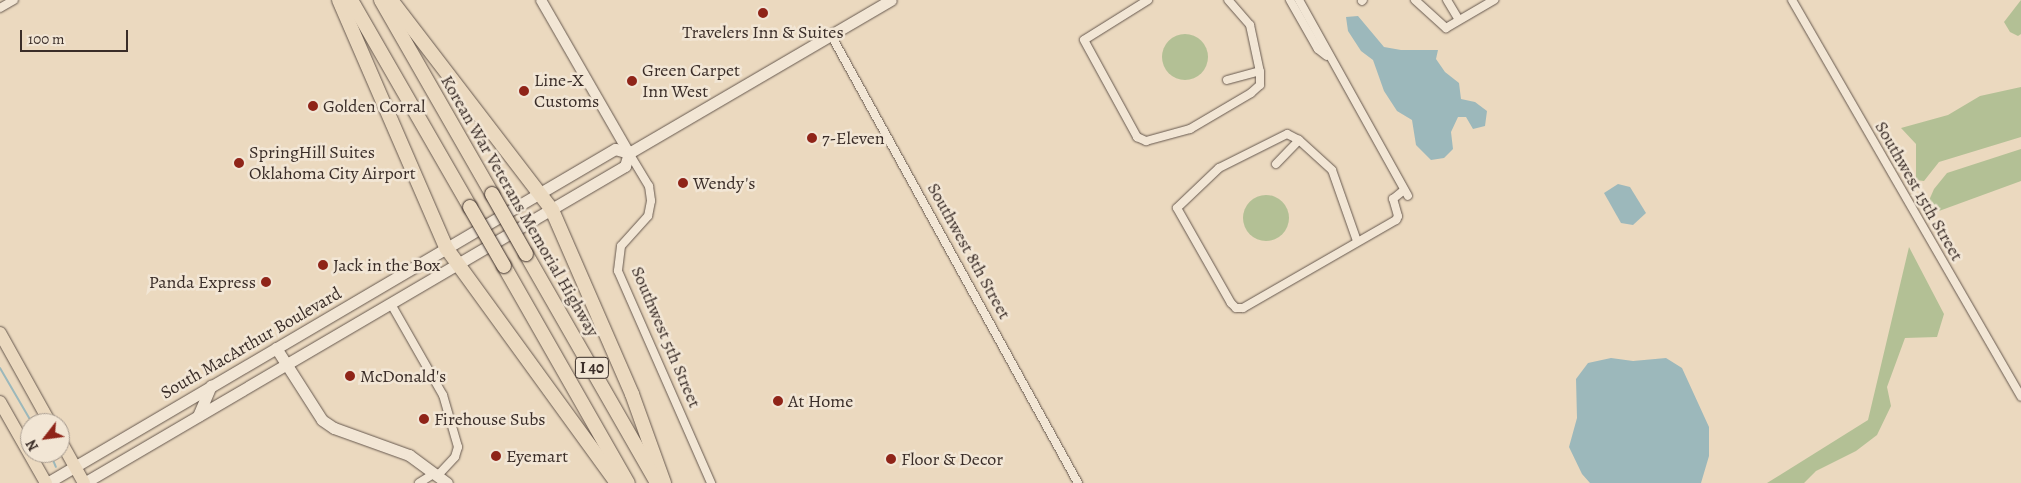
<!DOCTYPE html>
<style>
body{margin:0}
#map{position:relative;width:2021px;height:483px;overflow:hidden;background:#ebd9bf;font-family:Alegreya,serif}
div>[style]{position:absolute}
[style*='--x']{left:calc(var(--x)*1px);top:calc(var(--y)*1px);width:calc(var(--w)*1px);rotate:calc(var(--a)*1deg)}
.green>*{inset:0;background:#b3c095}
.round{border-radius:50%}
.water>*{inset:0;background:#9cb8bb}
.stream>*{height:2px;margin:-1px;padding:0 1px;transform-origin:1px;border-radius:1px;background:#9cb8bb}
.roads{filter:drop-shadow(0 0 1px #66584e) drop-shadow(0 0 1px #66584e)}
.minor>*{height:8px;margin:-4px;padding:0 4px;transform-origin:4px;border-radius:4px;background:#f2e6d5}
.tertiary>*{height:10px;margin:-5px;padding:0 5px;transform-origin:5px;border-radius:5px;background:#f2e6d5}
.secondary>*{height:11px;margin:-5.5px;padding:0 5.5px;transform-origin:5.5px;border-radius:5.5px;background:#f2e6d5}
.primary>*{height:12px;margin:-6px;padding:0 6px;transform-origin:6px;border-radius:6px;background:#ebd9bf}
.motorway>*{height:14px;margin:-7px;padding:0 7px;transform-origin:7px;border-radius:7px;background:#ebd9bf}
.bridges{filter:drop-shadow(0 0 1px #3a2d28) drop-shadow(0 0 1px #3a2d28)}
.motorway-bridge>*{height:14px;margin:-7px;padding:0 7px;transform-origin:7px;border-radius:7px;background:#ebd9bf}
.dots>*{width:14px;height:14px;translate:-50% -50%;box-sizing:border-box;border:2px solid #f2e6d5;border-radius:50%}
span{translate:-50% -50%;white-space:nowrap;text-align:center;line-height:1.15;-webkit-text-stroke:5px #f2e6d5;paint-order:stroke}
.shield-label span{padding:1px 4px;background:#f2e6d5;border:1px solid;border-radius:4px;-webkit-text-stroke-width:0}
.shield-label{font-size:16px;color:#3a2d28;font-weight:700}
.poi-label{font-size:18px;color:#3a2d28}
.left{translate:0 -50%;text-align:left}
.right{translate:-100% -50%;text-align:right}
.street-label{font-size:18px;color:#3a2d28}
.north{position:absolute;left:20px;top:413px;width:50px;height:50px;box-sizing:border-box;background:#f2e6d5;border:1px solid #a89c90;border-radius:50%;rotate:240deg;font-size:14px;font-weight:700;line-height:20px;text-align:center;color:#3a2d28}
.north::after{content:'';display:block;margin:auto;width:18px;height:22px;background:#8f2418;clip-path:polygon(50% 0,100% 100%,50% 72%,0 100%)}
.scale{position:absolute;left:20px;top:30px;width:108px;height:22px;box-sizing:border-box;border:2px solid #3a2d28;border-top:0;padding-left:6px;font-size:15px;line-height:18px;white-space:nowrap;color:#3a2d28;-webkit-text-stroke:4px #f2e6d5;paint-order:stroke}
</style>
<div id="map">
<div class="green">
<i style="clip-path:polygon(2021px 0,2021px 34px,2018px 36px,2010px 32px,2004px 22px)"></i>
<i class="round" style="left:1162px;top:34px;width:46px;height:46px"></i>
<i style="clip-path:polygon(2021px 87px,2021px 137px,1939px 162px,1924px 181px,1916px 180px,1916px 144px,1901px 128px,1948px 115px,1980px 96px)"></i>
<i style="clip-path:polygon(2021px 149px,2021px 181px,1928px 215px,1924px 212px,1934px 189px,1947px 173px)"></i>
<i class="round" style="left:1243px;top:195px;width:46px;height:46px"></i>
<i style="clip-path:polygon(1909px 247px,1944px 314px,1937px 337px,1905px 338px,1887px 387px,1891px 406px,1877px 435px,1856px 451px,1816px 471px,1804px 483px,1767px 483px,1868px 420px)"></i>
</div>
<div class="water">
<i style="clip-path:polygon(1358px 16px,1384px 47px,1401px 50px,1438px 50px,1436px 59px,1445px 72px,1459px 83px,1461px 99px,1475px 102px,1487px 111px,1485px 126px,1473px 129px,1466px 117px,1458px 117px,1451px 132px,1453px 149px,1444px 158px,1431px 160px,1416px 145px,1412px 120px,1397px 111px,1384px 91px,1373px 60px,1361px 51px,1348px 31px,1346px 17px)"></i>
<i style="clip-path:polygon(1618px 184px,1630px 187px,1646px 213px,1633px 225px,1621px 223px,1604px 193px)"></i>
<i style="clip-path:polygon(1611px 358px,1633px 361px,1666px 358px,1682px 368px,1709px 427px,1709px 456px,1701px 483px,1590px 483px,1582px 474px,1569px 447px,1577px 418px,1576px 379px,1588px 363px)"></i>
</div>
<div class="stream">
<i style="--x:0;--y:368;--w:64;--a:59.8"></i>
<i style="--x:50;--y:453;--w:15;--a:67"></i>
</div>
<div class="roads">
<div class="minor">
<i style="--x:1148;--y:0;--w:75;--a:148"></i>
<i style="--x:1084;--y:40;--w:111;--a:61.3"></i>
<i style="--x:1137;--y:137;--w:10;--a:24"></i>
<i style="--x:1146;--y:141;--w:46;--a:-15.3"></i>
<i style="--x:1190;--y:129;--w:71;--a:-30.5"></i>
<i style="--x:1251;--y:93;--w:12;--a:-42"></i>
<i style="--x:1260;--y:85;--w:13;--a:-90"></i>
<i style="--x:1260;--y:72;--w:48;--a:-102"></i>
<i style="--x:1250;--y:25;--w:33;--a:-131"></i>
<i style="--x:1290;--y:0;--w:56;--a:60.3"></i>
<i style="--x:1318;--y:49;--w:11;--a:38"></i>
<i style="--x:1299;--y:0;--w:224;--a:60.9"></i>
<i style="--x:1415;--y:0;--w:42;--a:42.1"></i>
<i style="--x:1446;--y:28;--w:56;--a:-30.3"></i>
<i style="--x:1447;--y:0;--w:23;--a:59"></i>
<i style="--x:1792;--y:0;--w:458;--a:60"></i>
<i style="--x:1362;--y:1;--w:1;--a:-45"></i>
<i style="--x:0;--y:8;--w:16;--a:-30"></i>
<i style="--x:831;--y:35;--w:512;--a:61.13"></i>
<i style="--x:1227;--y:80;--w:34;--a:-15"></i>
<i style="--x:629;--y:153;--w:39;--a:59"></i>
<i style="--x:649;--y:186;--w:15;--a:82"></i>
<i style="--x:651;--y:201;--w:15;--a:101"></i>
<i style="--x:648;--y:216;--w:40;--a:132"></i>
<i style="--x:621;--y:246;--w:25;--a:97"></i>
<i style="--x:618;--y:271;--w:232;--a:66.3"></i>
<i style="--x:1276;--y:164;--w:33;--a:-46"></i>
<i style="--x:1357;--y:241;--w:75;--a:-109.4"></i>
<i style="--x:1332;--y:170;--w:45;--a:-137.7"></i>
<i style="--x:1299;--y:140;--w:13;--a:-153"></i>
<i style="--x:1287;--y:134;--w:76;--a:153.4"></i>
<i style="--x:1219;--y:168;--w:58;--a:136.4"></i>
<i style="--x:1177;--y:208;--w:109;--a:60.4"></i>
<i style="--x:1231;--y:303;--w:7;--a:45"></i>
<i style="--x:1236;--y:308;--w:7;--a:0"></i>
<i style="--x:1243;--y:308;--w:177;--a:-29.9"></i>
<i style="--x:1396;--y:220;--w:4;--a:-63"></i>
<i style="--x:1398;--y:216;--w:18;--a:-106"></i>
<i style="--x:1393;--y:199;--w:14;--a:-39"></i>
<i style="--x:391;--y:304;--w:105;--a:60.3"></i>
<i style="--x:443;--y:395;--w:54;--a:73.9"></i>
<i style="--x:458;--y:447;--w:10;--a:107"></i>
<i style="--x:455;--y:457;--w:25;--a:133"></i>
<i style="--x:419;--y:483;--w:19;--a:-32"></i>
</div>
<div class="tertiary">
<i style="--x:541;--y:0;--w:177;--a:60.1"></i>
</div>
<div class="secondary">
<i style="--x:276;--y:348;--w:85;--a:57.4"></i>
<i style="--x:322;--y:420;--w:14;--a:34"></i>
<i style="--x:334;--y:428;--w:80;--a:19.8"></i>
<i style="--x:409;--y:455;--w:47;--a:36.4"></i>
<i style="--x:198;--y:416;--w:33;--a:-67"></i>
<i style="--x:47;--y:483;--w:659;--a:-30.46"></i>
<i style="--x:615;--y:149;--w:15;--a:16"></i>
<i style="--x:84;--y:483;--w:627;--a:-30.37"></i>
<i style="--x:625;--y:166;--w:14;--a:-73"></i>
<i style="--x:629;--y:153;--w:303;--a:-30.3"></i>
</div>
<div class="primary">
<i style="--x:0;--y:333;--w:103;--a:60.9"></i>
<i style="--x:0;--y:402;--w:93;--a:60.4"></i>
<i style="--x:60;--y:440;--w:49;--a:60.8"></i>
</div>
<div class="motorway">
<i style="--x:339;--y:0;--w:271;--a:66.6"></i>
<i style="--x:447;--y:249;--w:289;--a:54"></i>
<i style="--x:351;--y:0;--w:239;--a:60.1"></i>
<i style="--x:381;--y:0;--w:224;--a:60.2"></i>
<i style="--x:391;--y:0;--w:265;--a:52.5"></i>
<i style="--x:552;--y:210;--w:201;--a:66.5"></i>
<i style="--x:632;--y:394;--w:95;--a:70.2"></i>
<i style="--x:526;--y:254;--w:264;--a:60.2"></i>
<i style="--x:504;--y:266;--w:250;--a:60.3"></i>
</div>
</div>
<div class="bridges">
<div class="motorway-bridge">
<i style="--x:492;--y:194;--w:69;--a:60.5"></i>
<i style="--x:470;--y:207;--w:68;--a:60"></i>
</div>
</div>
<div class="dots">
<i style="left:763px;top:13px;background:#8f2418"></i>
<i style="left:632px;top:81px;background:#8f2418"></i>
<i style="left:524px;top:91px;background:#8f2418"></i>
<i style="left:313px;top:106px;background:#8f2418"></i>
<i style="left:812px;top:138px;background:#8f2418"></i>
<i style="left:239px;top:163px;background:#8f2418"></i>
<i style="left:683px;top:183px;background:#8f2418"></i>
<i style="left:323px;top:265px;background:#8f2418"></i>
<i style="left:266px;top:282px;background:#8f2418"></i>
<i style="left:350px;top:376px;background:#8f2418"></i>
<i style="left:778px;top:401px;background:#8f2418"></i>
<i style="left:424px;top:419px;background:#8f2418"></i>
<i style="left:496px;top:456px;background:#8f2418"></i>
<i style="left:891px;top:459px;background:#8f2418"></i>
</div>
<div class="shield-label">
<span style="left:592px;top:368px">I 40</span>
</div>
<div class="poi-label">
<span style="left:763px;top:32px">Travelers Inn &amp; Suites</span>
<span class="left" style="left:642px;top:81px">Green Carpet<br>Inn West</span>
<span class="left" style="left:534px;top:91px">Line-X<br>Customs</span>
<span class="left" style="left:323px;top:106px">Golden Corral</span>
<span class="left" style="left:822px;top:138px">7-Eleven</span>
<span class="left" style="left:249px;top:163px">SpringHill Suites<br>Oklahoma City Airport</span>
<span class="left" style="left:693px;top:183px">Wendy's</span>
<span class="left" style="left:333px;top:265px">Jack in the Box</span>
<span class="right" style="left:256px;top:282px">Panda Express</span>
<span class="left" style="left:360px;top:376px">McDonald's</span>
<span class="left" style="left:788px;top:401px">At Home</span>
<span class="left" style="left:434px;top:419px">Firehouse Subs</span>
<span class="left" style="left:506px;top:456px">Eyemart</span>
<span class="left" style="left:901px;top:459px">Floor &amp; Decor</span>
</div>
<div class="street-label">
<span style="left:1919px;top:191px;rotate:60deg">Southwest 15th Street</span>
<span style="left:520px;top:206px;rotate:60deg">Korean War Veterans Memorial Highway</span>
<span style="left:969px;top:251px;rotate:61deg">Southwest 8th Street</span>
<span style="left:666px;top:337px;rotate:67deg">Southwest 5th Street</span>
<span style="left:251px;top:343px;rotate:-30deg">South MacArthur Boulevard</span>
</div>
<div class="north">N</div>
<div class="scale">100 m</div>
</div>
